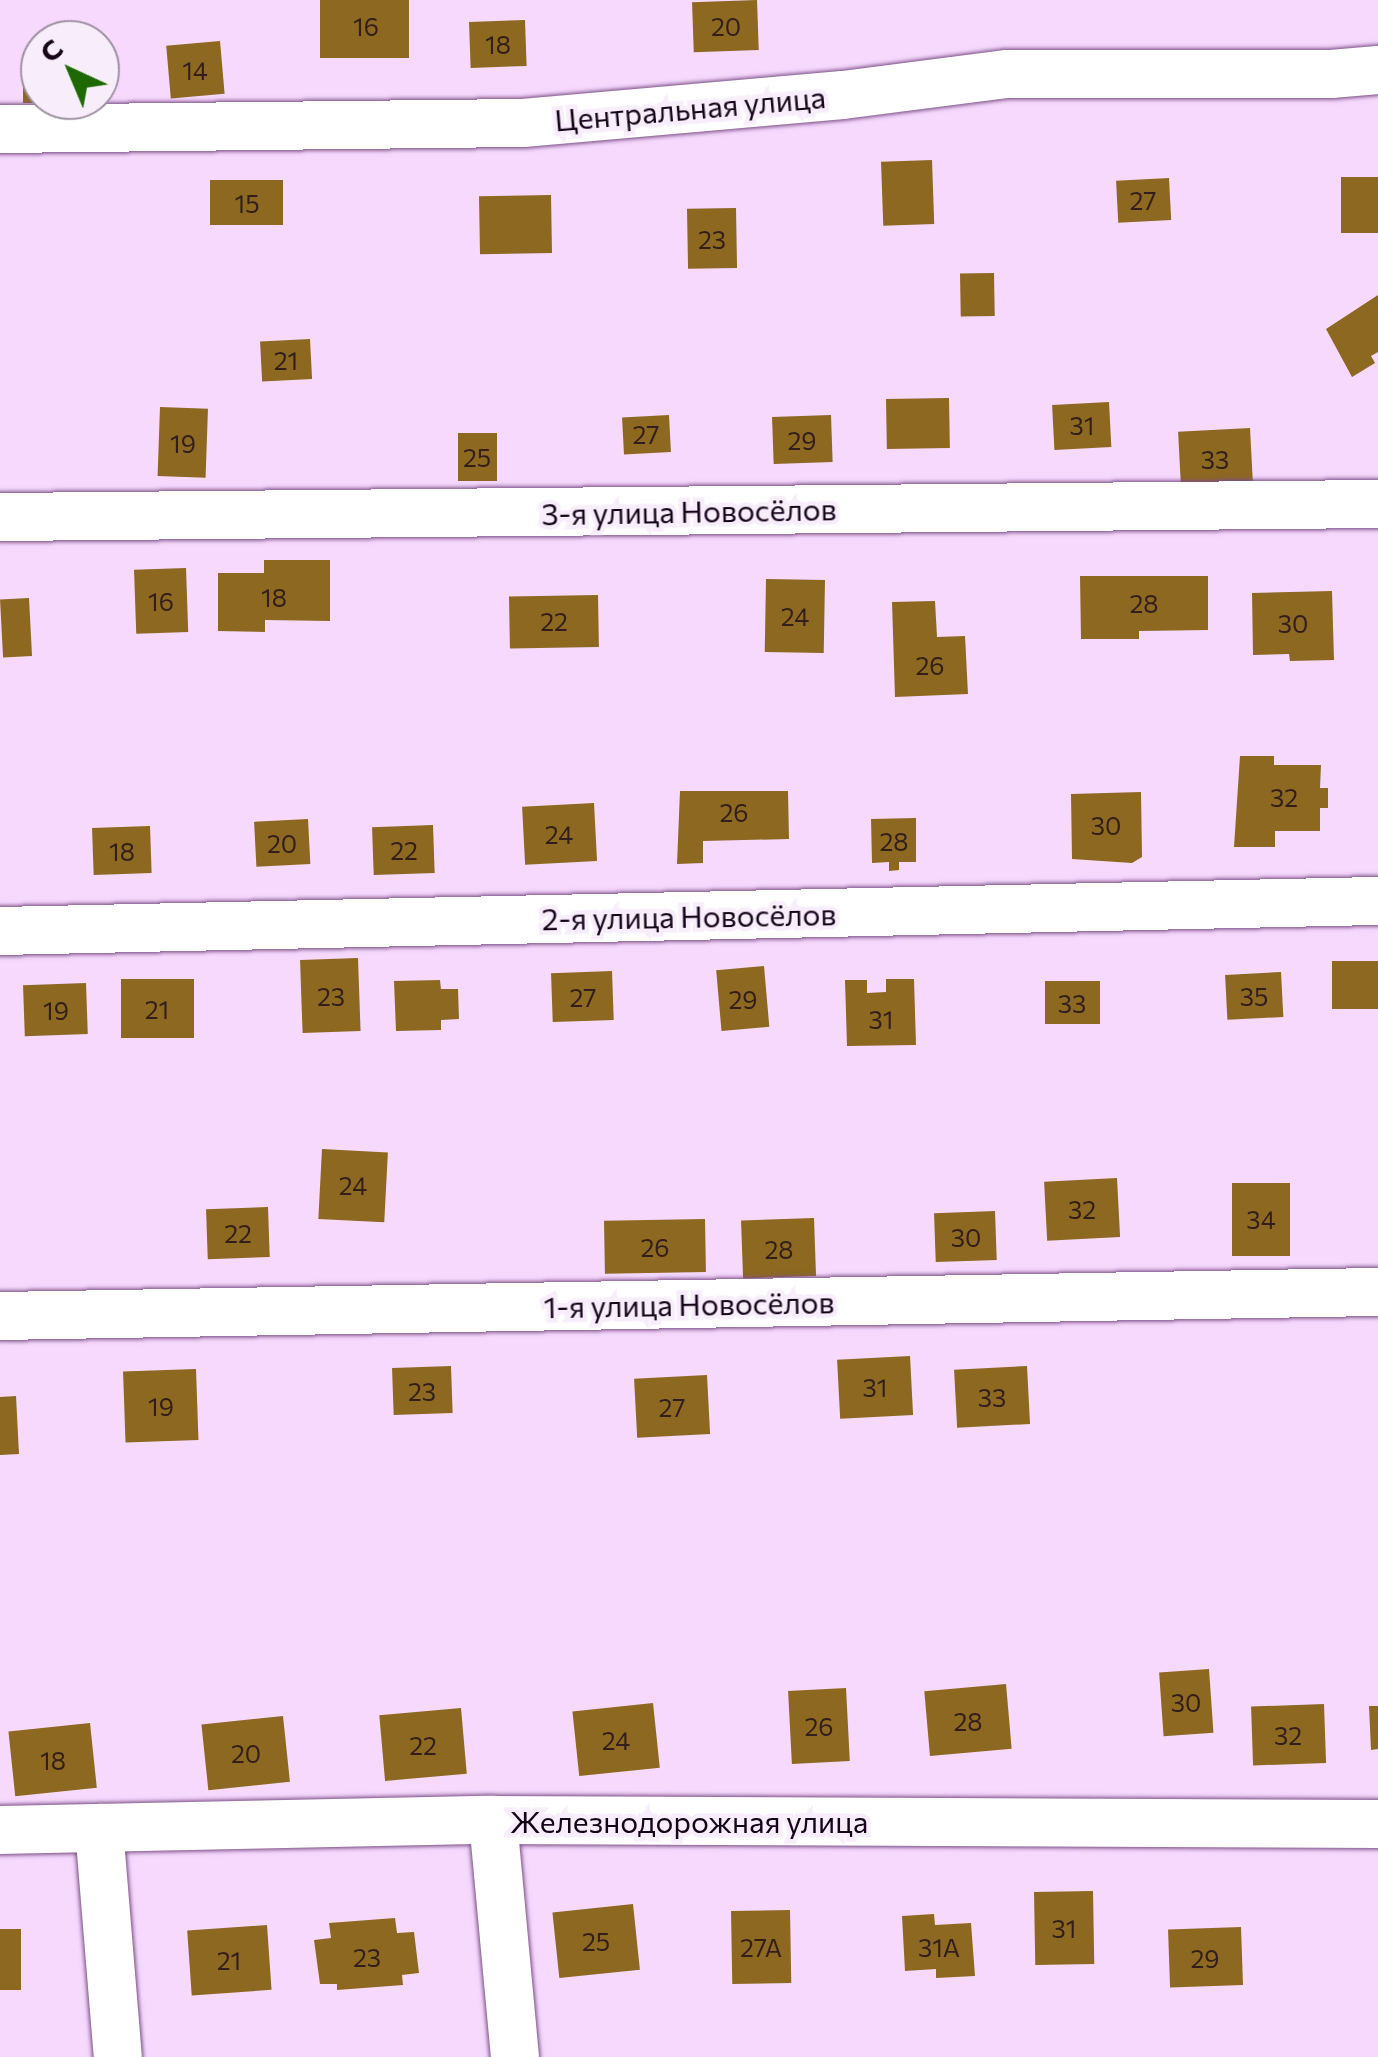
<!DOCTYPE html>
<meta charset="utf-8">
<style>
body{margin:0}
#map{position:relative;width:1378px;height:2057px;overflow:hidden;background:#f7d9fe;font-family:Commissioner,sans-serif}
div>[style]{position:absolute}
[style*='--x']{left:calc(var(--x)*1px);top:calc(var(--y)*1px);width:calc(var(--w)*1px);rotate:calc(var(--a)*1deg)}
.building>*{inset:0;background:#8d6820;transform-origin:0 0}
.roads{filter:drop-shadow(0 0 2px #7c5087) drop-shadow(0 0 2px #7c5087)}
.minor>*{height:48px;margin:-24px;padding:0 24px;transform-origin:24px;border-radius:24px;background:#fff}
span{translate:-50% -50%;white-space:nowrap;text-align:center;line-height:1.15;-webkit-text-stroke:9px #f8eefb;paint-order:stroke}
.number-label{font-size:25px;color:#331e1b}
.number-label span{-webkit-text-stroke-width:0}
.street-label{font-size:30px;color:#150519}
.north{position:absolute;left:20px;top:20px;width:100px;height:100px;box-sizing:border-box;background:#f8eefb;border:2px solid #9d91a1;border-radius:50%;rotate:316deg;font-size:28px;font-weight:700;line-height:40px;text-align:center;color:#150519}
.north::after{content:'';display:block;margin:auto;width:35px;height:45px;background:#1f6903;clip-path:polygon(50% 0,100% 100%,50% 72%,0 100%)}
</style>
<div id="map">
<div class="building">
<i style="left:320px;top:0;width:89px;height:58px"></i>
<i style="left:757px;top:0;width:50px;height:65px;rotate:88deg"></i>
<i style="left:525px;top:20px;width:46px;height:56px;rotate:88deg"></i>
<i style="left:220px;top:41px;width:53px;height:54px;rotate:85deg"></i>
<i style="left:23px;top:52px;width:17px;height:51px"></i>
<i style="left:932px;top:160px;width:64px;height:51px;rotate:88deg"></i>
<i style="left:1378px;top:177px;width:56px;height:37px;rotate:90deg"></i>
<i style="left:1169px;top:178px;width:42px;height:53px;rotate:87deg"></i>
<i style="left:283px;top:180px;width:45px;height:73px;rotate:90deg"></i>
<i style="left:551px;top:195px;width:58px;height:72px;rotate:89deg"></i>
<i style="left:736px;top:208px;width:60px;height:49px;rotate:89deg"></i>
<i style="left:994px;top:273px;width:43px;height:34px;rotate:89deg"></i>
<i style="clip-path:polygon(1378px 295px,1378px 352px,1371px 356px,1375px 363px,1352px 377px,1326px 329px)"></i>
<i style="left:310px;top:339px;width:40px;height:50px;rotate:87deg"></i>
<i style="left:949px;top:398px;width:50px;height:63px;rotate:89deg"></i>
<i style="left:1109px;top:402px;width:45px;height:57px;rotate:87deg"></i>
<i style="left:160px;top:407px;width:48px;height:69px;rotate:2deg"></i>
<i style="left:669px;top:415px;width:37px;height:47px;rotate:87deg"></i>
<i style="left:831px;top:415px;width:47px;height:59px;rotate:88deg"></i>
<i style="left:1250px;top:428px;width:58px;height:72px;rotate:87deg"></i>
<i style="left:458px;top:433px;width:39px;height:48px"></i>
<i style="clip-path:polygon(264px 560px,330px 560px,330px 621px,265px 620px,265px 632px,218px 631px,218px 573px,264px 573px)"></i>
<i style="left:186px;top:568px;width:64px;height:52px;rotate:88deg"></i>
<i style="clip-path:polygon(1080px 576px,1208px 576px,1208px 630px,1139px 631px,1139px 639px,1081px 639px)"></i>
<i style="left:766px;top:579px;width:59px;height:73px;rotate:1deg"></i>
<i style="clip-path:polygon(1332px 591px,1334px 660px,1290px 661px,1289px 654px,1253px 655px,1252px 593px)"></i>
<i style="left:598px;top:595px;width:52px;height:89px;rotate:89deg"></i>
<i style="left:29px;top:598px;width:58px;height:29px;rotate:87deg"></i>
<i style="clip-path:polygon(935px 601px,937px 637px,965px 636px,968px 694px,895px 697px,892px 602px)"></i>
<i style="clip-path:polygon(1240px 756px,1274px 756px,1274px 765px,1321px 765px,1320px 788px,1328px 788px,1328px 808px,1320px 808px,1320px 831px,1275px 831px,1275px 847px,1234px 847px)"></i>
<i style="clip-path:polygon(680px 791px,788px 791px,789px 839px,703px 841px,703px 863px,677px 864px)"></i>
<i style="clip-path:polygon(1141px 792px,1142px 857px,1132px 863px,1072px 859px,1071px 794px)"></i>
<i style="left:594px;top:803px;width:58px;height:72px;rotate:87deg"></i>
<i style="clip-path:polygon(916px 818px,916px 862px,899px 862px,899px 870px,889px 871px,889px 862px,872px 863px,871px 819px)"></i>
<i style="left:308px;top:819px;width:45px;height:54px;rotate:87deg"></i>
<i style="left:433px;top:825px;width:48px;height:61px;rotate:88deg"></i>
<i style="left:150px;top:826px;width:47px;height:58px;rotate:88deg"></i>
<i style="left:358px;top:958px;width:73px;height:58px;rotate:88deg"></i>
<i style="left:1378px;top:961px;width:48px;height:46px;rotate:90deg"></i>
<i style="left:764px;top:966px;width:61px;height:48px;rotate:85deg"></i>
<i style="left:612px;top:971px;width:49px;height:61px;rotate:88deg"></i>
<i style="left:1281px;top:972px;width:45px;height:56px;rotate:87deg"></i>
<i style="left:194px;top:979px;width:59px;height:73px;rotate:90deg"></i>
<i style="clip-path:polygon(886px 979px,914px 979px,916px 1045px,847px 1046px,845px 980px,867px 980px,867px 993px,886px 992px)"></i>
<i style="clip-path:polygon(440px 980px,441px 989px,458px 989px,459px 1019px,441px 1020px,441px 1030px,396px 1031px,394px 981px)"></i>
<i style="left:1045px;top:981px;width:55px;height:43px"></i>
<i style="left:86px;top:983px;width:51px;height:63px;rotate:88deg"></i>
<i style="left:322px;top:1149px;width:66px;height:70px;rotate:3deg"></i>
<i style="left:1117px;top:1178px;width:59px;height:73px;rotate:87deg"></i>
<i style="left:1232px;top:1183px;width:58px;height:73px"></i>
<i style="left:268px;top:1207px;width:50px;height:62px;rotate:88deg"></i>
<i style="left:995px;top:1211px;width:49px;height:61px;rotate:88deg"></i>
<i style="left:814px;top:1218px;width:58px;height:73px;rotate:88deg"></i>
<i style="left:705px;top:1219px;width:53px;height:101px;rotate:89deg"></i>
<i style="left:910px;top:1356px;width:59px;height:73px;rotate:87deg"></i>
<i style="left:451px;top:1366px;width:47px;height:59px;rotate:88deg"></i>
<i style="left:1027px;top:1366px;width:58px;height:73px;rotate:87deg"></i>
<i style="left:196px;top:1369px;width:71px;height:73px;rotate:88deg"></i>
<i style="left:707px;top:1375px;width:59px;height:73px;rotate:87deg"></i>
<i style="clip-path:polygon(16px 1396px,19px 1454px,0 1455px,0 1397px)"></i>
<i style="left:1209px;top:1669px;width:64px;height:50px;rotate:86deg"></i>
<i style="left:1006px;top:1684px;width:65px;height:82px;rotate:85deg"></i>
<i style="left:846px;top:1688px;width:73px;height:58px;rotate:87deg"></i>
<i style="left:653px;top:1703px;width:65px;height:81px;rotate:84deg"></i>
<i style="left:1324px;top:1704px;width:59px;height:73px;rotate:88deg"></i>
<i style="clip-path:polygon(1369px 1706px,1378px 1706px,1378px 1749px,1371px 1750px)"></i>
<i style="left:461px;top:1708px;width:66px;height:82px;rotate:85deg"></i>
<i style="left:283px;top:1716px;width:66px;height:82px;rotate:84deg"></i>
<i style="left:90px;top:1723px;width:65px;height:82px;rotate:84deg"></i>
<i style="left:1093px;top:1891px;width:73px;height:59px;rotate:89deg"></i>
<i style="left:633px;top:1904px;width:66px;height:81px;rotate:84deg"></i>
<i style="left:790px;top:1910px;width:73px;height:59px;rotate:89deg"></i>
<i style="clip-path:polygon(934px 1914px,935px 1925px,971px 1923px,975px 1976px,936px 1978px,936px 1969px,905px 1971px,902px 1916px)"></i>
<i style="clip-path:polygon(395px 1918px,397px 1933px,414px 1932px,419px 1973px,402px 1975px,403px 1985px,337px 1990px,337px 1984px,320px 1984px,314px 1940px,331px 1938px,329px 1923px)"></i>
<i style="left:267px;top:1925px;width:65px;height:80px;rotate:86deg"></i>
<i style="left:1241px;top:1927px;width:58px;height:73px;rotate:88deg"></i>
<i style="left:0;top:1929px;width:21px;height:61px"></i>
</div>
<div class="roads">
<div class="minor">
<i style="--x:0;--y:129;--w:523;--a:-0.66"></i>
<i style="--x:523;--y:123;--w:321;--a:-5"></i>
<i style="--x:843;--y:95;--w:166;--a:-7.3"></i>
<i style="--x:1008;--y:74;--w:323;--a:0"></i>
<i style="--x:1331;--y:74;--w:47;--a:-4.9"></i>
<i style="--x:0;--y:517;--w:1378;--a:-0.54"></i>
<i style="--x:0;--y:931;--w:1378;--a:-1.25"></i>
<i style="--x:0;--y:1316;--w:1378;--a:-1"></i>
<i style="--x:493;--y:1820;--w:238;--a:84.7"></i>
<i style="--x:99;--y:1828;--w:230;--a:85.3"></i>
<i style="--x:0;--y:1830;--w:493;--a:-1.2"></i>
<i style="--x:493;--y:1820;--w:885;--a:0.26"></i>
</div>
</div>
<div class="number-label">
<span style="left:366px;top:26px">16</span>
<span style="left:726px;top:26px">20</span>
<span style="left:498px;top:44px">18</span>
<span style="left:195px;top:70px">14</span>
<span style="left:1143px;top:200px">27</span>
<span style="left:247px;top:203px">15</span>
<span style="left:712px;top:239px">23</span>
<span style="left:286px;top:360px">21</span>
<span style="left:1082px;top:425px">31</span>
<span style="left:646px;top:434px">27</span>
<span style="left:802px;top:440px">29</span>
<span style="left:183px;top:443px">19</span>
<span style="left:477px;top:457px">25</span>
<span style="left:1215px;top:459px">33</span>
<span style="left:274px;top:597px">18</span>
<span style="left:161px;top:601px">16</span>
<span style="left:1144px;top:603px">28</span>
<span style="left:795px;top:616px">24</span>
<span style="left:554px;top:621px">22</span>
<span style="left:1293px;top:623px">30</span>
<span style="left:930px;top:665px">26</span>
<span style="left:1284px;top:797px">32</span>
<span style="left:734px;top:812px">26</span>
<span style="left:1106px;top:825px">30</span>
<span style="left:559px;top:834px">24</span>
<span style="left:894px;top:841px">28</span>
<span style="left:282px;top:843px">20</span>
<span style="left:404px;top:850px">22</span>
<span style="left:122px;top:851px">18</span>
<span style="left:331px;top:996px">23</span>
<span style="left:1254px;top:996px">35</span>
<span style="left:583px;top:997px">27</span>
<span style="left:743px;top:999px">29</span>
<span style="left:1072px;top:1003px">33</span>
<span style="left:157px;top:1009px">21</span>
<span style="left:56px;top:1010px">19</span>
<span style="left:881px;top:1019px">31</span>
<span style="left:353px;top:1185px">24</span>
<span style="left:1082px;top:1209px">32</span>
<span style="left:1261px;top:1219px">34</span>
<span style="left:238px;top:1233px">22</span>
<span style="left:966px;top:1237px">30</span>
<span style="left:655px;top:1247px">26</span>
<span style="left:779px;top:1249px">28</span>
<span style="left:875px;top:1387px">31</span>
<span style="left:422px;top:1391px">23</span>
<span style="left:992px;top:1397px">33</span>
<span style="left:161px;top:1406px">19</span>
<span style="left:672px;top:1407px">27</span>
<span style="left:1186px;top:1702px">30</span>
<span style="left:968px;top:1721px">28</span>
<span style="left:819px;top:1726px">26</span>
<span style="left:1288px;top:1735px">32</span>
<span style="left:616px;top:1740px">24</span>
<span style="left:423px;top:1745px">22</span>
<span style="left:246px;top:1753px">20</span>
<span style="left:53px;top:1760px">18</span>
<span style="left:1064px;top:1928px">31</span>
<span style="left:596px;top:1941px">25</span>
<span style="left:761px;top:1947px">27А</span>
<span style="left:939px;top:1947px">31А</span>
<span style="left:367px;top:1957px">23</span>
<span style="left:1205px;top:1958px">29</span>
<span style="left:229px;top:1960px">21</span>
</div>
<div class="street-label">
<span style="left:690px;top:108px;rotate:-5deg">Центральная улица</span>
<span style="left:689px;top:511px;rotate:-1deg">3-я улица Новосёлов</span>
<span style="left:689px;top:916px;rotate:-1deg">2-я улица Новосёлов</span>
<span style="left:689px;top:1304px;rotate:-1deg">1-я улица Новосёлов</span>
<span style="left:689px;top:1821px">Железнодорожная улица</span>
</div>
<div class="north">С</div>
</div>
